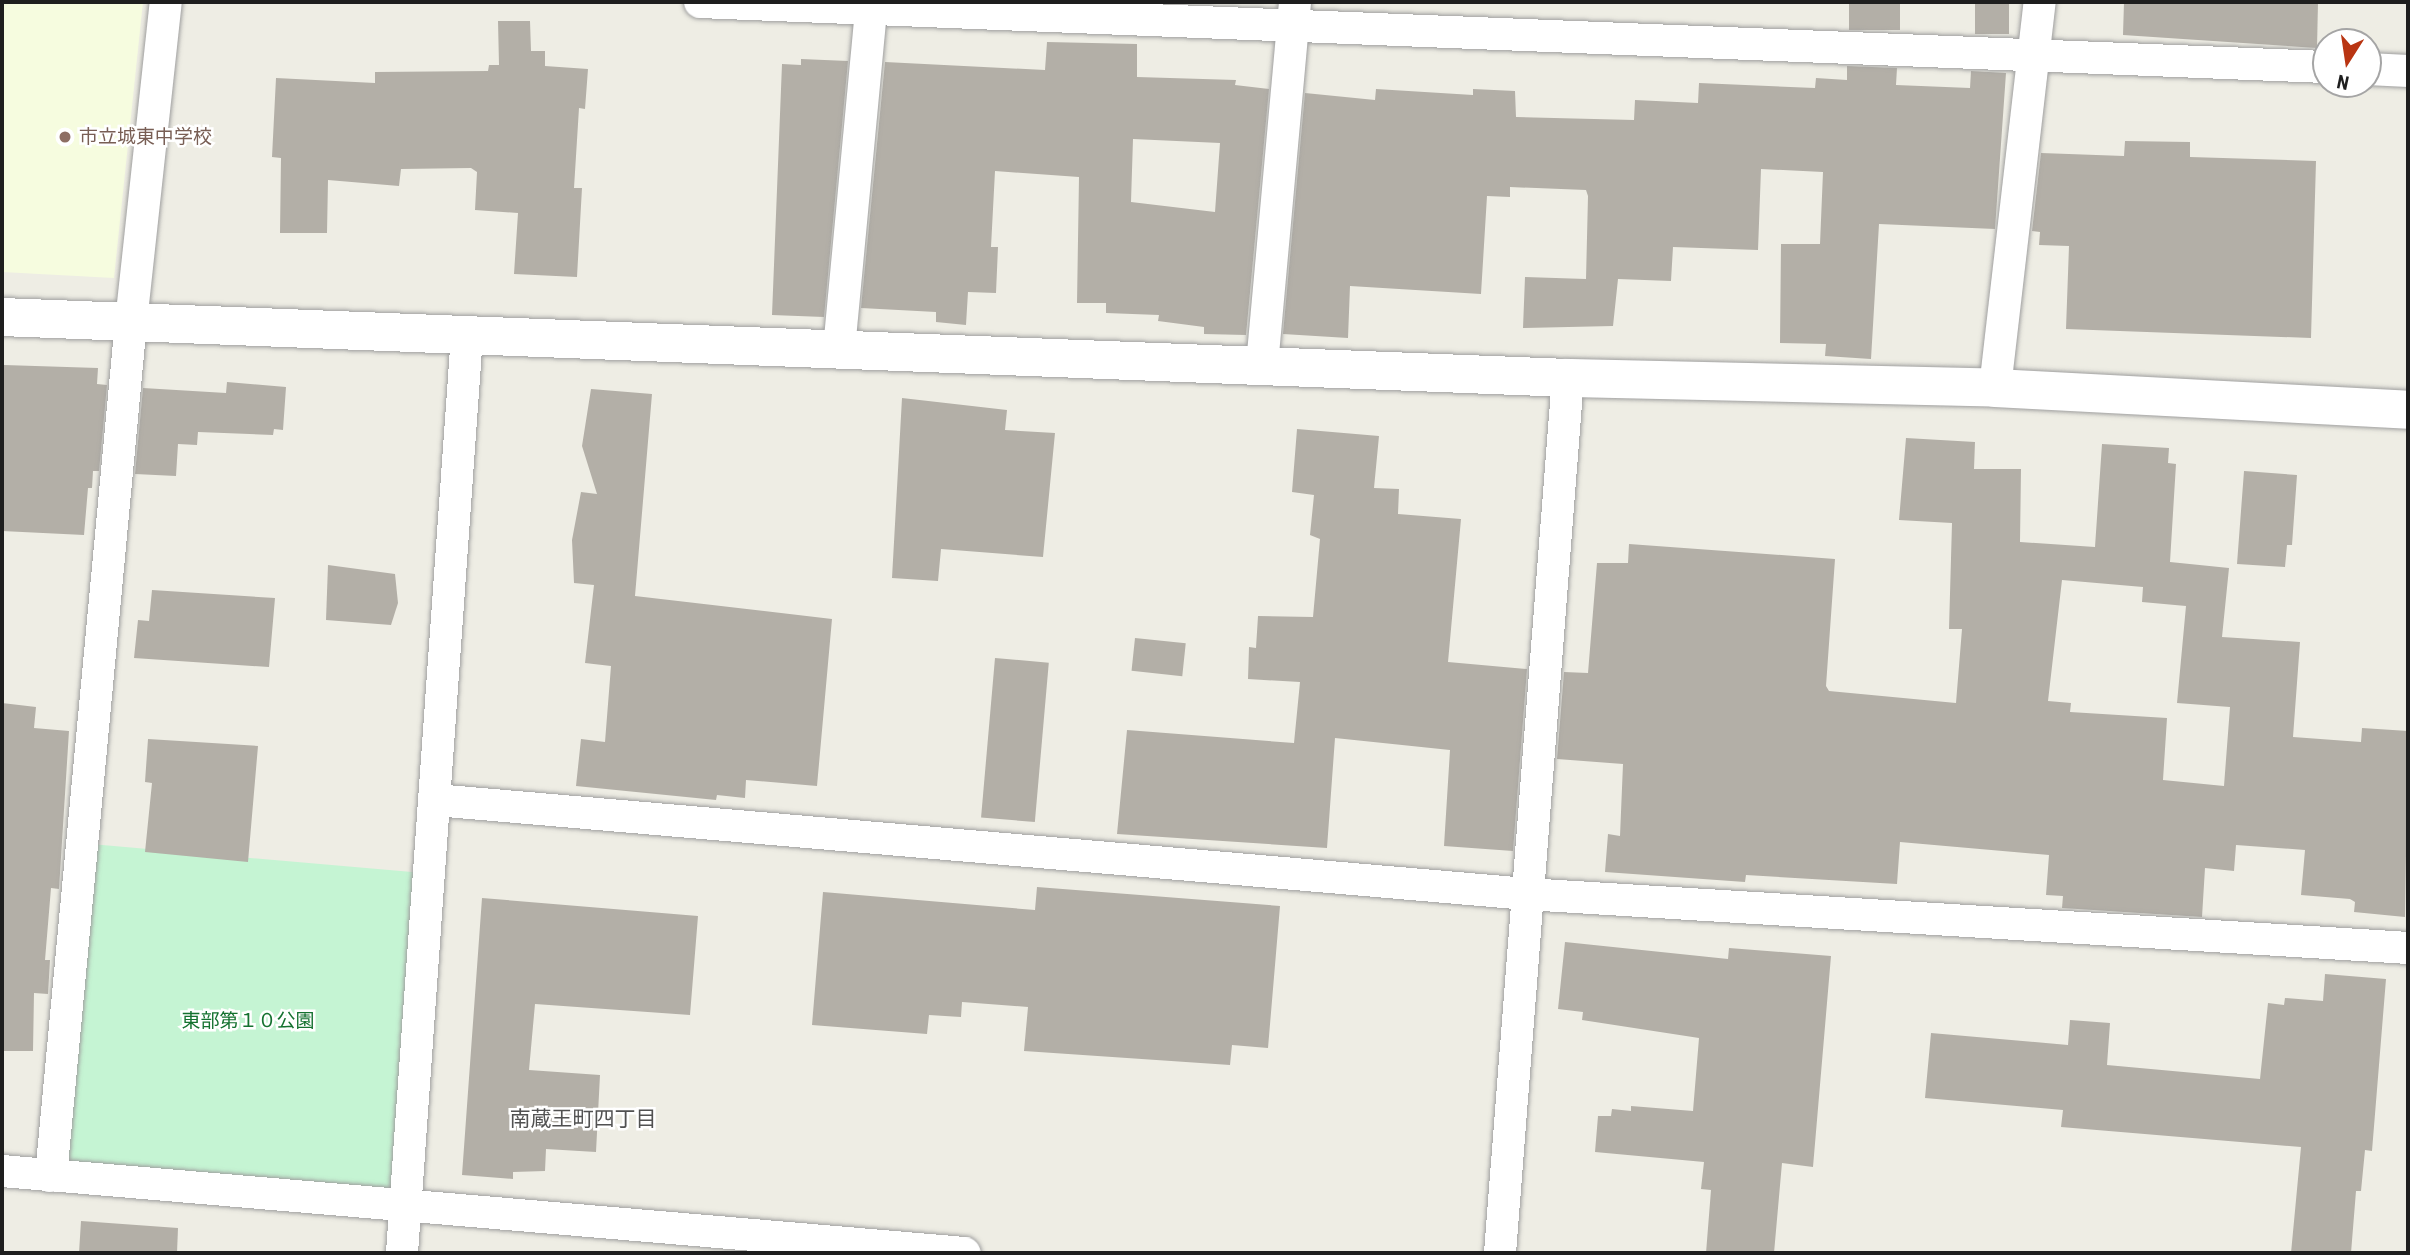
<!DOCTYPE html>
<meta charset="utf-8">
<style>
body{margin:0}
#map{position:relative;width:2410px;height:1255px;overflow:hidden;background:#eeede4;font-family:"Roboto Condensed","Noto Sans JP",sans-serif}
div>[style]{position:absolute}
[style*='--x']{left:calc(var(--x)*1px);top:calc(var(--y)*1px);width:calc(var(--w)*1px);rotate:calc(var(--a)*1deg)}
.education>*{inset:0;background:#f6fcdf}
.park>*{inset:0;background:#c5f4d3;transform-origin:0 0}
.building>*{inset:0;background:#b3afa7;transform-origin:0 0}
.roads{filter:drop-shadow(0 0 2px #9f9f9f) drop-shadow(0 0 2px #9f9f9f)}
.minor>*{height:32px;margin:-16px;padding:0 16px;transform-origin:16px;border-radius:16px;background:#fff}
.tertiary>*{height:38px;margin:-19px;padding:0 19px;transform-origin:19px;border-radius:19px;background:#fff}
.dots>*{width:19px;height:19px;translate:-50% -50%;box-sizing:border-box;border:4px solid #fff;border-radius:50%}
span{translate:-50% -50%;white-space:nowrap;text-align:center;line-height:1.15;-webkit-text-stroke:5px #fff;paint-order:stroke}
.education-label{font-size:19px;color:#785e54}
.left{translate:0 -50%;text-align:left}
.park-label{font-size:19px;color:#157230}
.neighbourhood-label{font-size:21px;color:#515151}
.frame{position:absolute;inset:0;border:4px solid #1e1e1e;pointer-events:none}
.north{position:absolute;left:2312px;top:28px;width:70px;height:70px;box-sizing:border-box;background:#fff;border:2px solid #a5a5a5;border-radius:50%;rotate:192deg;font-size:19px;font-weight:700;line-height:28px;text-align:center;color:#1e1e1e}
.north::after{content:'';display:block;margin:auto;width:24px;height:32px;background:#b93512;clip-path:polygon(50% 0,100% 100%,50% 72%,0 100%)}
</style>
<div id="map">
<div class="education">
<i style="clip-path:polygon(2px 2px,143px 2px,114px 278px,2px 272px)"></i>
</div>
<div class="park">
<i style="left:91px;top:844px;width:331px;height:326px;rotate:5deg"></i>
</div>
<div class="building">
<i style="left:1849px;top:2px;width:51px;height:28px"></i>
<i style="left:1975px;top:2px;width:34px;height:32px"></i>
<i style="clip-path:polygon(2124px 2px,2318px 2px,2317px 48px,2123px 35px)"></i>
<i style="clip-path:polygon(498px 21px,530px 21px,531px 51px,545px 51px,545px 66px,588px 69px,585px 109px,579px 108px,574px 188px,582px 188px,577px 277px,514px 274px,518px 213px,475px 210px,477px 172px,471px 168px,401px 169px,399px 186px,328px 180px,327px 233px,280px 233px,281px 158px,272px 157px,276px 78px,375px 83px,375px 72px,488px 71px,489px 65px,499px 65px)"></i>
<i style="clip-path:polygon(evenodd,1047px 42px,1137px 44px,1137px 77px,1236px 80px,1235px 85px,1269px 89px,1246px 335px,1204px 334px,1204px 327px,1158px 321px,1159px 315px,1106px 313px,1106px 303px,1077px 303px,1079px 177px,995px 171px,991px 247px,998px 247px,996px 293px,968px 292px,966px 325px,936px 322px,936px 312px,861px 308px,885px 62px,1045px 70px,1047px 42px,1133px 139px,1220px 143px,1215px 212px,1131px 202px,1133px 139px)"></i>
<i style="clip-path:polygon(801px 59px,848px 61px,824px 317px,772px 315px,782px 64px,801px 65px)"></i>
<i style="clip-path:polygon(1847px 66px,1897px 68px,1896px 85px,1970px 88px,1971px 71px,2006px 73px,1995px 229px,1879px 224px,1871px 359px,1825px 356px,1826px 344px,1780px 343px,1781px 244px,1820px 244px,1823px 172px,1761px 169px,1758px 250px,1673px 247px,1671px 281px,1618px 279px,1613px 326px,1523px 328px,1525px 277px,1586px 279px,1588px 196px,1586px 190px,1510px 187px,1510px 197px,1487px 196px,1481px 294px,1350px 286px,1348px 338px,1283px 334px,1305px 93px,1375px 100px,1376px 89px,1473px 95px,1473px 89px,1515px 91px,1516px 117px,1634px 120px,1635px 100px,1698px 103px,1699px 83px,1815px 88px,1816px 78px,1847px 80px)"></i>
<i style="clip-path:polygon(2125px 141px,2190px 142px,2190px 157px,2316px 161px,2311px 338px,2066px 329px,2069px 246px,2039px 245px,2040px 232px,2032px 231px,2041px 153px,2124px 156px)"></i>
<i style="clip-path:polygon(4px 365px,98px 368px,97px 384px,107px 385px,99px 471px,93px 471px,92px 488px,88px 488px,84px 535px,2px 531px)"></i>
<i style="clip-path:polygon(227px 382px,286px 387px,283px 430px,274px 429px,273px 435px,198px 432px,197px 445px,178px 444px,176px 476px,135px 474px,143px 388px,226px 393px)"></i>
<i style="clip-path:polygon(591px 389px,652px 394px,635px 596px,832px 619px,817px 786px,746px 780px,745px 798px,717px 795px,716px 800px,576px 786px,581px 739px,605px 742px,611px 666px,585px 663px,594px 585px,574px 583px,572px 540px,581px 492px,597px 494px,582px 446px)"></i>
<i style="clip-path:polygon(902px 398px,1007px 410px,1005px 430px,1055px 433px,1043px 557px,941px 549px,938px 581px,892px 578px)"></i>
<i style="clip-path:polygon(1297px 429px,1379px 436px,1374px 488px,1399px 489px,1398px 514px,1461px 519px,1448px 662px,1527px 669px,1513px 851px,1444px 846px,1450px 750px,1335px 738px,1327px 848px,1117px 834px,1127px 730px,1294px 743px,1300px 682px,1248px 679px,1249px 647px,1256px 648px,1258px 616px,1313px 617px,1320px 539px,1310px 535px,1314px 495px,1292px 492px)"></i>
<i style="clip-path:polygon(evenodd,1906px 438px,1975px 442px,1974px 469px,2021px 469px,2020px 542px,2095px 547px,2102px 444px,2169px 448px,2168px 463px,2176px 464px,2170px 562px,2229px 568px,2222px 637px,2300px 642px,2293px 737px,2361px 742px,2362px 728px,2408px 731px,2405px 917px,2354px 912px,2355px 902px,2350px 899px,2301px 895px,2305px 850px,2236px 845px,2234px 871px,2205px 868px,2202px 917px,2062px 908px,2063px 896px,2046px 895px,2049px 855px,1900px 842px,1897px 884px,1746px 875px,1745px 882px,1605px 872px,1608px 834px,1620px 836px,1623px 764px,1557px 759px,1564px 672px,1588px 673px,1597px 563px,1628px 563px,1629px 544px,1835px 559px,1826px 686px,1829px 691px,1956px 703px,1962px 629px,1949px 629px,1952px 523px,1899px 520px,1906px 438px,2062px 580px,2143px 587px,2142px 602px,2186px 606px,2177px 703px,2230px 707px,2224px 786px,2163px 780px,2167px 718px,2070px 712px,2071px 703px,2048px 701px,2062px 580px)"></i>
<i style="clip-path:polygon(2244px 471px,2297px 475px,2292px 545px,2287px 545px,2285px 567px,2237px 564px)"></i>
<i style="clip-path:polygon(328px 565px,395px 574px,398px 603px,391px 625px,326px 620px)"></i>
<i style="clip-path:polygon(152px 590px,275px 598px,269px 667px,134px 658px,138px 620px,149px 621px)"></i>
<i style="left:1135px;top:638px;width:51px;height:33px;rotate:6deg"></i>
<i style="left:995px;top:658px;width:54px;height:160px;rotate:5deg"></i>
<i style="clip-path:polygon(2px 703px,36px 707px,34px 728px,69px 731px,59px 889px,51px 888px,45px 960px,50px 960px,48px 994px,34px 993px,33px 1051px,2px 1051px)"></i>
<i style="clip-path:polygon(148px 739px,258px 746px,248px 862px,145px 852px,152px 783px,145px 782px)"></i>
<i style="clip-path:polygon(1037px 887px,1280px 906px,1268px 1048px,1232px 1045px,1230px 1065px,1024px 1051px,1028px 1007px,962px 1002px,961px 1017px,929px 1015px,927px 1034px,812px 1025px,823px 892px,1035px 910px)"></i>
<i style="clip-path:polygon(482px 898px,698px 916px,690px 1015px,535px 1004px,529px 1070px,600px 1075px,596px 1152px,546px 1149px,545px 1171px,513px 1172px,513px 1179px,462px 1175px)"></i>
<i style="clip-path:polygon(1565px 942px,1728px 959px,1729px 948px,1831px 956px,1813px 1167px,1782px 1163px,1774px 1253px,1706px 1253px,1711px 1190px,1701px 1189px,1704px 1162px,1595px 1152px,1598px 1116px,1611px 1116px,1612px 1109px,1631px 1111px,1631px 1106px,1693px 1111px,1699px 1038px,1582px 1020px,1583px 1012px,1558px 1009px)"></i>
<i style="clip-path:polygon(2325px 974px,2386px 979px,2372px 1151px,2365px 1150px,2361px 1191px,2356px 1191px,2351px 1253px,2291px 1253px,2301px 1147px,2061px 1127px,2063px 1110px,1925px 1098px,1931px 1033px,2068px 1045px,2070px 1020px,2110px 1023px,2107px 1065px,2260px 1079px,2268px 1003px,2284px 1005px,2285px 998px,2323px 1001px)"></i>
<i style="clip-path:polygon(81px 1221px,178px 1228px,177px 1253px,79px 1253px)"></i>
</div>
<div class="roads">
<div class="minor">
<i style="--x:700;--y:2;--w:1627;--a:2.29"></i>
<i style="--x:2368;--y:69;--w:40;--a:2.9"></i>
<i style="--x:839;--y:349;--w:349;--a:-84.6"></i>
<i style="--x:1262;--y:365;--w:364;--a:-84.8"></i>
<i style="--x:1995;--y:388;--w:389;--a:-83.4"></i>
<i style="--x:435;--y:800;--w:1095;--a:4.92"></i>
<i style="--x:1526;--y:894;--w:884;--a:3.5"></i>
<i style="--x:2;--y:1171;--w:966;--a:4.87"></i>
<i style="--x:51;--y:1176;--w:858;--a:-84.65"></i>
<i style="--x:131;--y:322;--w:322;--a:-83.8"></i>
<i style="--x:402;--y:1253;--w:920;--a:-85.95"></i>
<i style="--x:1500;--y:1253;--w:878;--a:-85.56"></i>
</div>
<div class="tertiary">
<i style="--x:2;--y:317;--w:1567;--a:2.23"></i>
<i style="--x:1568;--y:378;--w:427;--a:1.3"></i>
<i style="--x:1995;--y:388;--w:414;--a:3"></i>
</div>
</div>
<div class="dots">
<i style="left:65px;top:137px;background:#8d6e63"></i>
</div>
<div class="education-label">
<span class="left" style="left:79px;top:137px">市立城東中学校</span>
</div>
<div class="park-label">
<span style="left:248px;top:1021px">東部第１０公園</span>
</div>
<div class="neighbourhood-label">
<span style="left:583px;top:1119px">南蔵王町四丁目</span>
</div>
<div class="frame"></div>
<div class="north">N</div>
</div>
